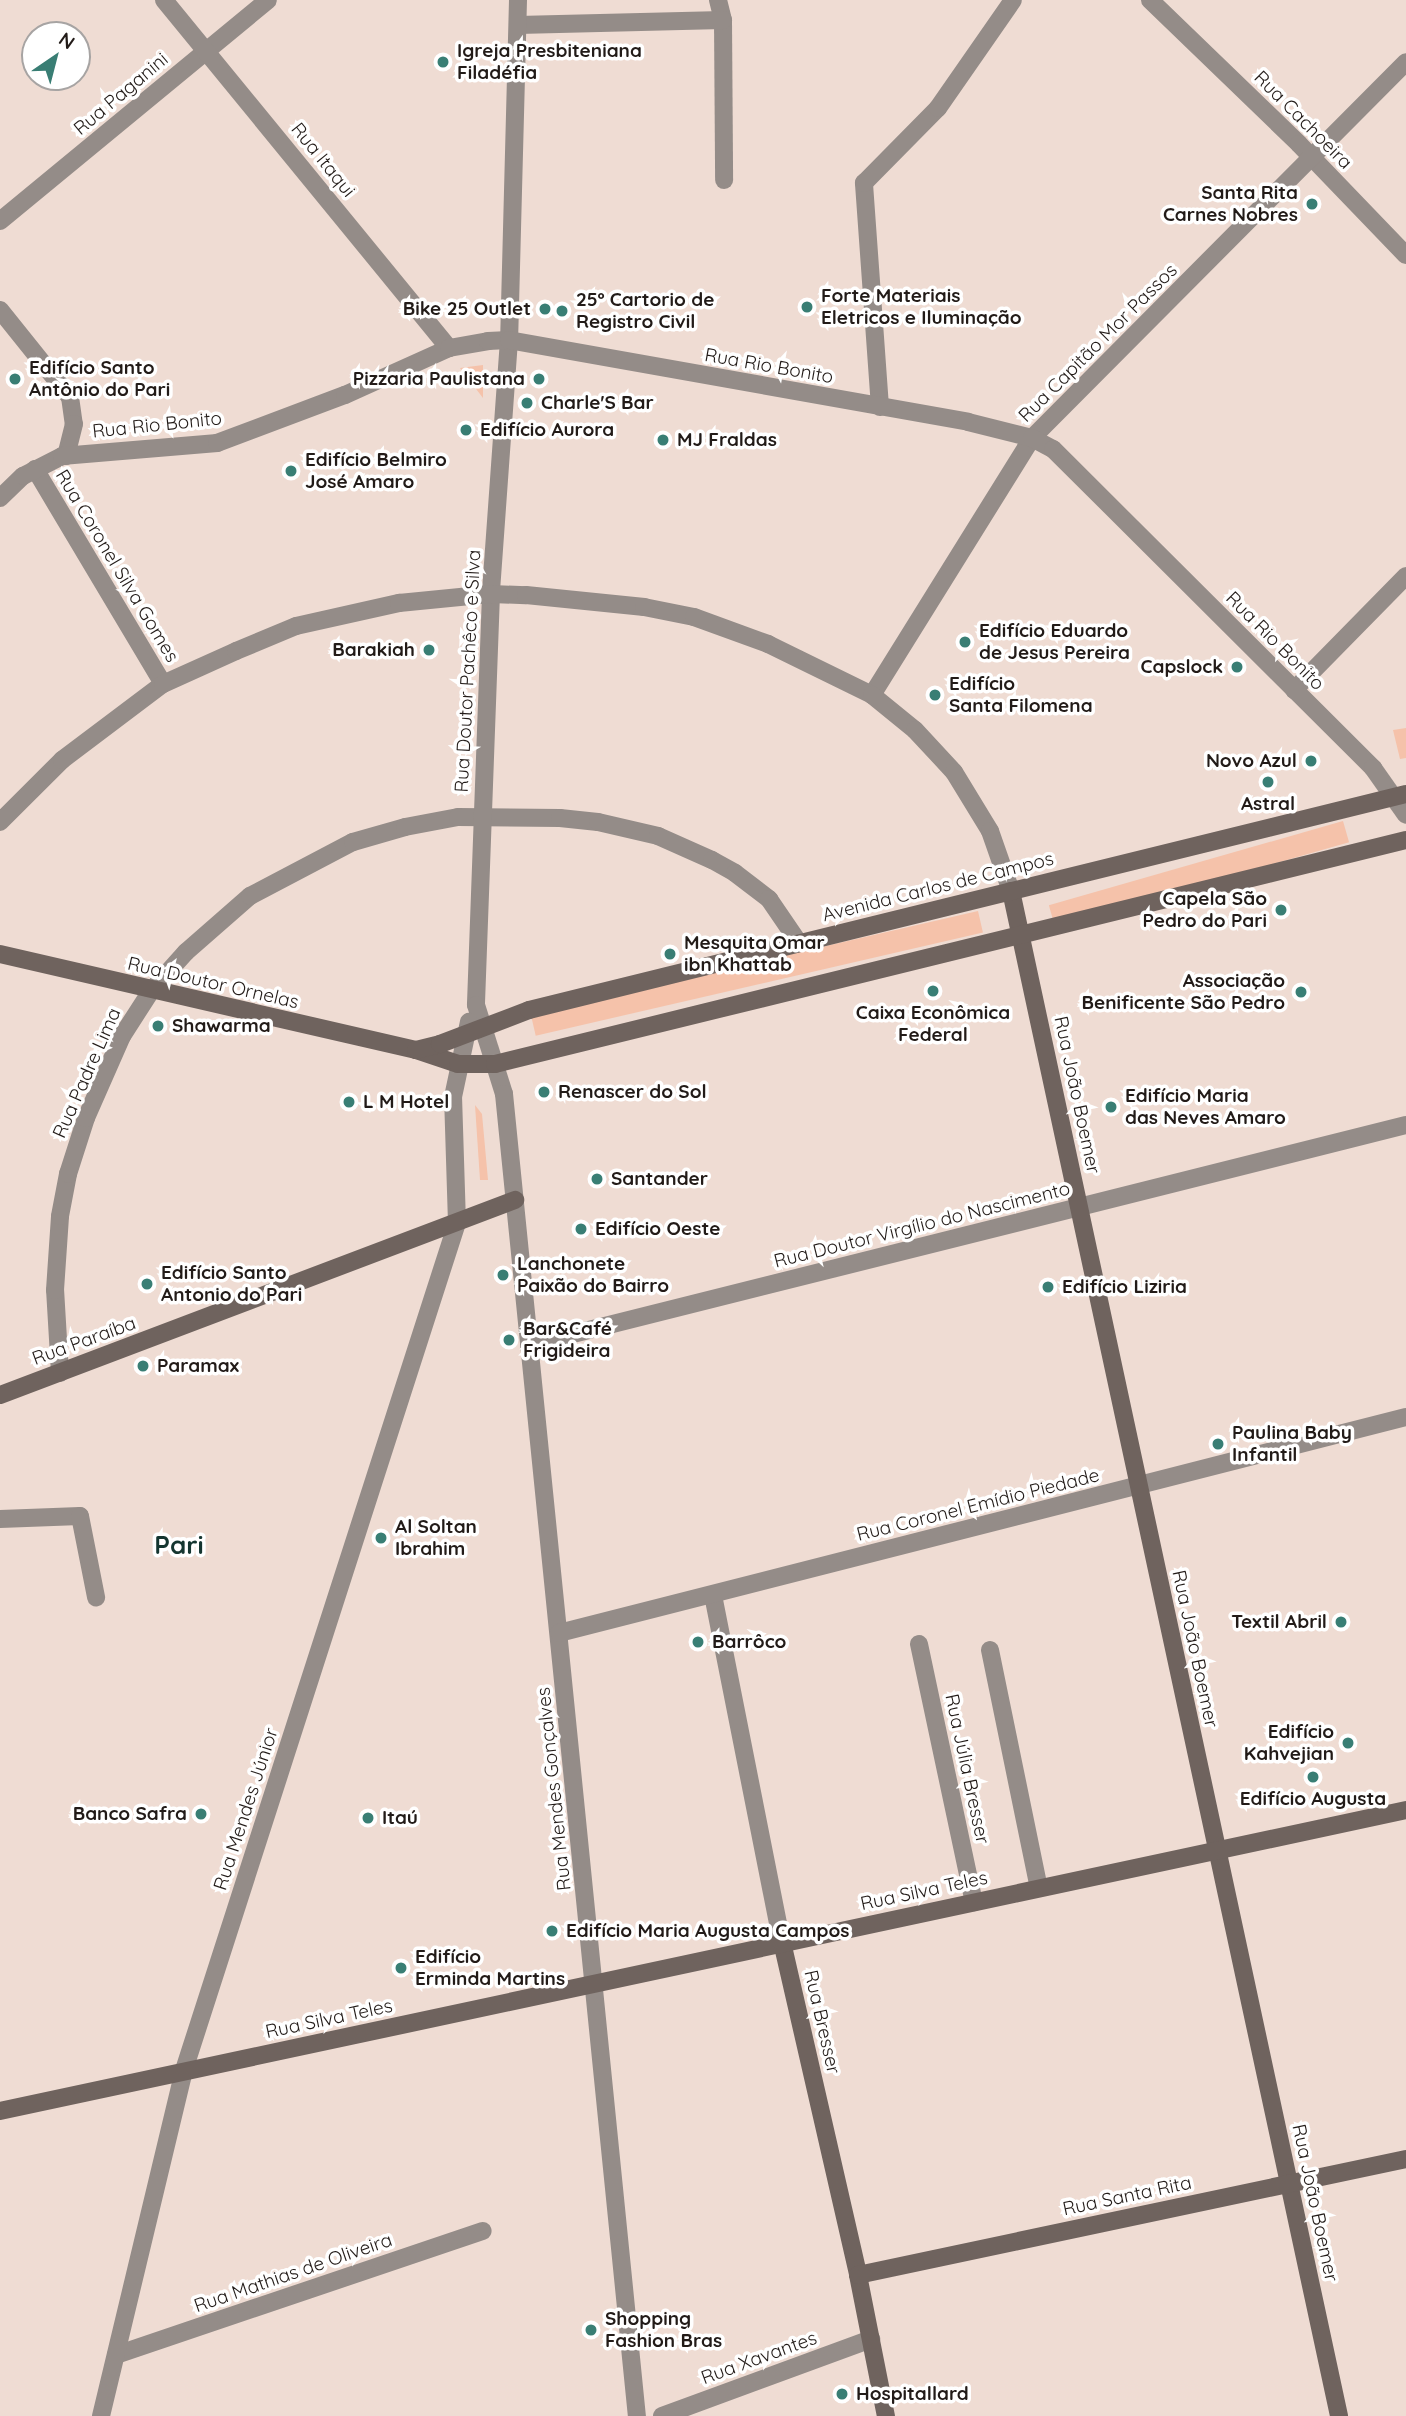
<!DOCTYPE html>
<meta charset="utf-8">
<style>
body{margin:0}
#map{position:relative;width:1406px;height:2416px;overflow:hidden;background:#efdcd3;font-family:Quicksand,sans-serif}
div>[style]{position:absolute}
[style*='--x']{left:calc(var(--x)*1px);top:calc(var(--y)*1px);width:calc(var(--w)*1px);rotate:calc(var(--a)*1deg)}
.green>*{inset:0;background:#f5c2aa;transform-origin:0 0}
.minor>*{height:18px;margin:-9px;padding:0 9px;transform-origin:9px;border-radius:9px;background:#948c88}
.tertiary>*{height:18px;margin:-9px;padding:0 9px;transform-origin:9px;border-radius:9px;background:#948c88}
.secondary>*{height:18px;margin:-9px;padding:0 9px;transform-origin:9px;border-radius:9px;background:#6f635e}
.dots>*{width:19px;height:19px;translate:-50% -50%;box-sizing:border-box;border:4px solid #fff;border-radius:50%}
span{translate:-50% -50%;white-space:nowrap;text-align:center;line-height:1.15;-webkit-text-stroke:7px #fff;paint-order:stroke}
.poi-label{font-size:19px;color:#221b18;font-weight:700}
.left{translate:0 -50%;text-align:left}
.right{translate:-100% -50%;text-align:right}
.street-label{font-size:19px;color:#221b18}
.district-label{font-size:26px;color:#143530;font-weight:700}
.north{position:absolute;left:21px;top:21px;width:70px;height:70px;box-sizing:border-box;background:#fff;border:2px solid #a7a4a3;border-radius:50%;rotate:35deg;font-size:19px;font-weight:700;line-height:28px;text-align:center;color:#221b18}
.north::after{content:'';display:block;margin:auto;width:24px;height:32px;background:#397e74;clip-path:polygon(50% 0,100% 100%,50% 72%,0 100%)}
</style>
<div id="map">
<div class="green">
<i style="clip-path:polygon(483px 365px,483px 398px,460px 368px)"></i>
<i style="clip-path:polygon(1406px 728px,1406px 758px,1400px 759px,1393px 730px)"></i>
<i style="left:1343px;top:821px;width:22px;height:306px;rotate:74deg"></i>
<i style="left:978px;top:911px;width:22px;height:459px;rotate:77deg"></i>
<i style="clip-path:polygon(475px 1105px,482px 1114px,488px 1180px,480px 1180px)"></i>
</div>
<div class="minor">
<i style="--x:718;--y:0;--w:21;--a:76"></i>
<i style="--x:723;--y:20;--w:160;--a:89.6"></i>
<i style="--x:1150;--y:0;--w:207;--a:44"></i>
<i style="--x:1299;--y:144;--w:154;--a:46.1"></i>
<i style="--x:518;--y:25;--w:205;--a:-1.4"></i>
<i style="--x:0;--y:221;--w:347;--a:-39.5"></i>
<i style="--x:880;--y:407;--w:225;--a:-94.1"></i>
<i style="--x:864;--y:183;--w:105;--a:-45.4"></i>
<i style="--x:938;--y:108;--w:131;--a:-55.2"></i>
<i style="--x:35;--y:469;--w:250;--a:59.2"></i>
<i style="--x:1294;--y:690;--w:160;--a:-45.5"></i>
<i style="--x:872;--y:695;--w:303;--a:-58.1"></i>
<i style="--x:1032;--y:438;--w:530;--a:-45.15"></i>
<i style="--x:529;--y:1345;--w:904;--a:-14.08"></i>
<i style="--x:60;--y:1373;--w:83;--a:-93.4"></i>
<i style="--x:55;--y:1290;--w:74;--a:-86.1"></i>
<i style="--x:60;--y:1216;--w:43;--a:-79.2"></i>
<i style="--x:68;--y:1174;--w:59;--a:-72.2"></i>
<i style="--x:86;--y:1118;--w:90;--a:-66.3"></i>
<i style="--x:122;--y:1036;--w:54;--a:-57.2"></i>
<i style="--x:151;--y:991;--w:52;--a:-48.1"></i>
<i style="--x:186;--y:952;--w:85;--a:-41.2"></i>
<i style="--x:250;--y:896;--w:116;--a:-27.7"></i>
<i style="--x:353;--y:842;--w:54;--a:-16.1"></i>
<i style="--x:405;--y:827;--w:54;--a:-10.7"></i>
<i style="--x:458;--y:817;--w:102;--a:0.6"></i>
<i style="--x:560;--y:818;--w:38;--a:6"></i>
<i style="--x:598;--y:822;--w:62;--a:13.1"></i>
<i style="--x:658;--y:836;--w:59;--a:24"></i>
<i style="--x:712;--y:860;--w:26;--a:29"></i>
<i style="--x:735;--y:873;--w:43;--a:37.4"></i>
<i style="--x:769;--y:899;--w:53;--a:55.7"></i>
<i style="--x:0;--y:1519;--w:80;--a:-2.1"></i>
<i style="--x:80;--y:1516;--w:83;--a:78.8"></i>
<i style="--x:919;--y:1644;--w:264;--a:78"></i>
<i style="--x:990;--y:1650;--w:243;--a:78.4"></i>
<i style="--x:116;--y:2355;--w:387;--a:-18.7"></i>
</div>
<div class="tertiary">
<i style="--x:164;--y:0;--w:450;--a:50.7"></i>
<i style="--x:518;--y:0;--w:340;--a:91.5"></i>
<i style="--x:509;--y:340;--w:255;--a:94.1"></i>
<i style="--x:491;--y:594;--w:411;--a:92.1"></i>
<i style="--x:476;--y:1005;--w:93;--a:72.5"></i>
<i style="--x:504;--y:1094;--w:1329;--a:84.26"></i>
<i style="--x:0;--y:310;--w:112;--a:51.2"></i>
<i style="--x:70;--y:397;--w:27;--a:82"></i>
<i style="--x:74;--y:424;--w:33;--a:104"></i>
<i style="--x:0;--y:498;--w:32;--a:-44"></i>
<i style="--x:23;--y:476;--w:44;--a:-27.1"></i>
<i style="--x:62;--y:456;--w:156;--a:-4.8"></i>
<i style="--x:217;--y:443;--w:137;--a:-20.6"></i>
<i style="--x:345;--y:395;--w:114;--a:-24.3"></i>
<i style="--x:449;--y:348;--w:40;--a:-10"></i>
<i style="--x:488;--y:341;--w:21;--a:-3"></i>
<i style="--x:509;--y:340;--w:466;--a:10.1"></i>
<i style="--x:968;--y:422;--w:66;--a:14"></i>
<i style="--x:1032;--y:438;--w:24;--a:28"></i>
<i style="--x:1053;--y:449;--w:452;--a:44.9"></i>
<i style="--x:1373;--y:768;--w:57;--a:54.9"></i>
<i style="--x:0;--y:822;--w:88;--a:-45"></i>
<i style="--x:62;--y:760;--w:126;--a:-37"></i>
<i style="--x:163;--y:684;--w:80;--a:-24.3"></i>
<i style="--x:236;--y:651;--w:65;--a:-22.6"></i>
<i style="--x:296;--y:626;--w:106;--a:-12.6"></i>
<i style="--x:399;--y:603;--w:92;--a:-5.6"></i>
<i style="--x:491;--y:594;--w:35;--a:2"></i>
<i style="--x:526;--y:595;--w:119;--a:5.8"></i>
<i style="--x:644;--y:607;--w:51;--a:11.3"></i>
<i style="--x:694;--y:617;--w:79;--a:20"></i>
<i style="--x:768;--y:644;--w:116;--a:26.1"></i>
<i style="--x:872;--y:695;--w:55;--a:39.1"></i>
<i style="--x:915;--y:730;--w:57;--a:47.1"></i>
<i style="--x:954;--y:772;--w:69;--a:58.6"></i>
<i style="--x:990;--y:831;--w:64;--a:70.7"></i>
<i style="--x:713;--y:1595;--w:354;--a:78.8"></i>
<i style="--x:559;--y:1633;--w:874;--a:-14.31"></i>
<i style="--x:101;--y:2416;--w:356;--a:-76.5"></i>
<i style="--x:184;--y:2070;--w:890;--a:-72.14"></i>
<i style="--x:457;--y:1223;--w:126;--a:-91.8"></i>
<i style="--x:453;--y:1097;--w:77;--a:-78"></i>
<i style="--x:662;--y:2416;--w:223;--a:-20.2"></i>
</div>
<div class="secondary">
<i style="--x:1011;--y:891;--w:1560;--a:77.86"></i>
<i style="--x:0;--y:954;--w:427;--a:13"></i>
<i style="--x:416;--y:1050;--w:44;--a:18.4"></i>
<i style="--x:458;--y:1064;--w:37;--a:0"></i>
<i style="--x:495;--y:1064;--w:938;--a:-13.81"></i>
<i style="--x:416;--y:1050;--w:25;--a:-14"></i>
<i style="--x:440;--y:1044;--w:95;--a:-20.9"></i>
<i style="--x:529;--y:1010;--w:903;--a:-13.84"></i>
<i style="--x:0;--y:1395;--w:551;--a:-20.74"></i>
<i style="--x:782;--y:1942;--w:342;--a:77.1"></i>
<i style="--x:858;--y:2275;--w:144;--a:78.8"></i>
<i style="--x:0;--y:2111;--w:1438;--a:-12.08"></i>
<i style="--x:858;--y:2275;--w:560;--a:-11.95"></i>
</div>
<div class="dots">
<i style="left:443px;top:62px;background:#397e74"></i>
<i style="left:1312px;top:204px;background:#397e74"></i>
<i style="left:807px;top:307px;background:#397e74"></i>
<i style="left:545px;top:309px;background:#397e74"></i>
<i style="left:562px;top:311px;background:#397e74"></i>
<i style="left:15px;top:379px;background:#397e74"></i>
<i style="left:539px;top:379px;background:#397e74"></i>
<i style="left:527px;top:403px;background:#397e74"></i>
<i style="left:466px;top:430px;background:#397e74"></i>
<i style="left:663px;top:440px;background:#397e74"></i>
<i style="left:291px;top:471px;background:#397e74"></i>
<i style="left:965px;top:642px;background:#397e74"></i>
<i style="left:429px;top:650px;background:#397e74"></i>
<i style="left:1237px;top:667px;background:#397e74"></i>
<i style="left:935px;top:695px;background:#397e74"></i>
<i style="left:1311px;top:761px;background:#397e74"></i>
<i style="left:1268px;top:782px;background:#397e74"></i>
<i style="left:1281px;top:910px;background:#397e74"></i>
<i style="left:670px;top:954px;background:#397e74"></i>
<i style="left:933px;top:991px;background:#397e74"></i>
<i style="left:1301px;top:992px;background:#397e74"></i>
<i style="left:158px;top:1026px;background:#397e74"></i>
<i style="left:544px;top:1092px;background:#397e74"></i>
<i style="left:349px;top:1102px;background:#397e74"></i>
<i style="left:1111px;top:1107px;background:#397e74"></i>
<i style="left:597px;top:1179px;background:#397e74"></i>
<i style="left:581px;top:1229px;background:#397e74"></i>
<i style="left:503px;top:1275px;background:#397e74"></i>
<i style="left:147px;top:1284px;background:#397e74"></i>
<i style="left:1048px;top:1287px;background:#397e74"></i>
<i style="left:509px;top:1340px;background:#397e74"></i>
<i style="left:143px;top:1366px;background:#397e74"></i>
<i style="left:1218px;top:1444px;background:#397e74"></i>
<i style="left:381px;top:1538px;background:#397e74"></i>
<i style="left:1341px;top:1622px;background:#397e74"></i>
<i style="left:698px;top:1642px;background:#397e74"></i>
<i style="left:1348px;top:1743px;background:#397e74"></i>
<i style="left:1313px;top:1777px;background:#397e74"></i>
<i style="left:201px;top:1814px;background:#397e74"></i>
<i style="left:368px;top:1818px;background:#397e74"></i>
<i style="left:552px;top:1931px;background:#397e74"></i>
<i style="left:401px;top:1968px;background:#397e74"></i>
<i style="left:591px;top:2330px;background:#397e74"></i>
<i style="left:842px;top:2394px;background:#397e74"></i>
</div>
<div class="poi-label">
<span class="left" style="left:457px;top:62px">Igreja Presbiteniana<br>Filadéfia</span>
<span class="right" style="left:1298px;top:204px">Santa Rita<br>Carnes Nobres</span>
<span class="left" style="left:821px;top:307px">Forte Materiais<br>Eletricos e Iluminação</span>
<span class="left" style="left:576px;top:311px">25º Cartorio de<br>Registro Civil</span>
<span class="right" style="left:531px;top:309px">Bike 25 Outlet</span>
<span class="left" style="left:29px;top:379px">Edifício Santo<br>Antônio do Pari</span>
<span class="right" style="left:525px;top:379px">Pizzaria Paulistana</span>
<span class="left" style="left:541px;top:403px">Charle'S Bar</span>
<span class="left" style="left:480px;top:430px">Edifício Aurora</span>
<span class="left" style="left:677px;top:440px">MJ Fraldas</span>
<span class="left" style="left:305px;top:471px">Edifício Belmiro<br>José Amaro</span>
<span class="left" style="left:979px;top:642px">Edifício Eduardo<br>de Jesus Pereira</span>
<span class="right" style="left:415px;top:650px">Barakiah</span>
<span class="right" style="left:1223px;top:667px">Capslock</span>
<span class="left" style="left:949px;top:695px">Edifício<br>Santa Filomena</span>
<span class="right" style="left:1297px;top:761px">Novo Azul</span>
<span style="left:1268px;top:804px">Astral</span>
<span class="right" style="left:1267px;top:910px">Capela São<br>Pedro do Pari</span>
<span class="left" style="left:684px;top:954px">Mesquita Omar<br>ibn Khattab</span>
<span class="right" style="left:1285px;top:992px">Associação<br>Benificente São Pedro</span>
<span style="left:933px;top:1024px">Caixa Econômica<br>Federal</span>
<span class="left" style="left:172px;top:1026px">Shawarma</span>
<span class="left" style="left:558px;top:1092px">Renascer do Sol</span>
<span class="left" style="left:1125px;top:1107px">Edifício Maria<br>das Neves Amaro</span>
<span class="left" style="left:363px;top:1102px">L M Hotel</span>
<span class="left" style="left:611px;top:1179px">Santander</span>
<span class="left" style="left:595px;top:1229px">Edifício Oeste</span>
<span class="left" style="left:517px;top:1275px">Lanchonete<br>Paixão do Bairro</span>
<span class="left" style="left:161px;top:1284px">Edifício Santo<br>Antonio do Pari</span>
<span class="left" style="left:1062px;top:1287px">Edifício Liziria</span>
<span class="left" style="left:523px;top:1340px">Bar&amp;Café<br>Frigideira</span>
<span class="left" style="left:157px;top:1366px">Paramax</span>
<span class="left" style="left:1232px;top:1444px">Paulina Baby<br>Infantil</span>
<span class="left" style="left:395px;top:1538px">Al Soltan<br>Ibrahim</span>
<span class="right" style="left:1327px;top:1622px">Textil Abril</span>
<span class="left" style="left:712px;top:1642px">Barrôco</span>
<span class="right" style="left:1334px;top:1743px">Edifício<br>Kahvejian</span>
<span style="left:1313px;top:1799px">Edifício Augusta</span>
<span class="right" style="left:187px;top:1814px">Banco Safra</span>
<span class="left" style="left:382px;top:1818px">Itaú</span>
<span class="left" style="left:566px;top:1931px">Edifício Maria Augusta Campos</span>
<span class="left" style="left:415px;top:1968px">Edifício<br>Erminda Martins</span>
<span class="left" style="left:605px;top:2330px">Shopping<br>Fashion Bras</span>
<span class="left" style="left:856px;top:2394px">Hospitallard</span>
</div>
<div class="street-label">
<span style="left:121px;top:94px;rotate:-40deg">Rua Paganini</span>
<span style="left:1303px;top:120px;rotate:45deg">Rua Cachoeira</span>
<span style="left:323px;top:160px;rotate:51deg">Rua Itaqui</span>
<span style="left:1098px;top:343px;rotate:-45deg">Rua Capitão Mor Passos</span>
<span style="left:769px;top:366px;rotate:10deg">Rua Rio Bonito</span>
<span style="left:157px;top:425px;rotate:-6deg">Rua Rio Bonito</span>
<span style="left:117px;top:566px;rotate:59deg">Rua Coronel Silva Gomes</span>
<span style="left:1275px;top:641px;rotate:45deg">Rua Rio Bonito</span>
<span style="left:468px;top:671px;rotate:-87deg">Rua Doutor Pachêco e Silva</span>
<span style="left:938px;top:887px;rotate:-14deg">Avenida Carlos de Campos</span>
<span style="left:213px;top:983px;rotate:13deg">Rua Doutor Ornelas</span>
<span style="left:87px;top:1073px;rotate:-66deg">Rua Padre Lima</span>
<span style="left:1077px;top:1095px;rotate:78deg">Rua João Boemer</span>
<span style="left:922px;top:1225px;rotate:-14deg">Rua Doutor Virgílio do Nascimento</span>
<span style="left:84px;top:1341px;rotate:-20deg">Rua Paraíba</span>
<span style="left:978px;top:1505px;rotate:-14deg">Rua Coronel Emídio Piedade</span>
<span style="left:1195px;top:1649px;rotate:78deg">Rua João Boemer</span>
<span style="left:967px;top:1769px;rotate:78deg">Rua Júlia Bresser</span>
<span style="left:554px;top:1789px;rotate:-96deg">Rua Mendes Gonçalves</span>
<span style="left:246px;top:1809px;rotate:-72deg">Rua Mendes Júnior</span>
<span style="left:924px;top:1891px;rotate:-12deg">Rua Silva Teles</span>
<span style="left:329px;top:2019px;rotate:-12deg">Rua Silva Teles</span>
<span style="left:822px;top:2022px;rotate:77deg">Rua Bresser</span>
<span style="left:1127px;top:2196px;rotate:-12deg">Rua Santa Rita</span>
<span style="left:1315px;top:2203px;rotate:78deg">Rua João Boemer</span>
<span style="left:293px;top:2273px;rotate:-19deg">Rua Mathias de Oliveira</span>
<span style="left:759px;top:2358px;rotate:-20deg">Rua Xavantes</span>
</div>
<div class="district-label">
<span style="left:179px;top:1545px">Pari</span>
</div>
<div class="north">N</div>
</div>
